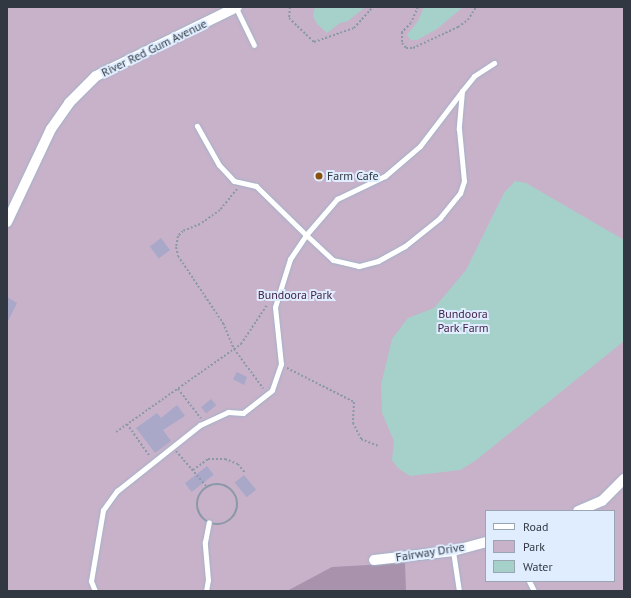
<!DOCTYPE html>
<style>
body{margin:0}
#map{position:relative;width:631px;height:598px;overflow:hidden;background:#cee1f6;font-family:"PT Sans",sans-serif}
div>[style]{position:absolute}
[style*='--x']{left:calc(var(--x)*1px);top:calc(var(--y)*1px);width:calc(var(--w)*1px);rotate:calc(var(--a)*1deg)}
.green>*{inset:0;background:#c7b2ca}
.forest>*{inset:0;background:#a892ac}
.water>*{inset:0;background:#a6d1ca}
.building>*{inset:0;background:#a9a8c8;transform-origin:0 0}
.path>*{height:2px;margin-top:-1px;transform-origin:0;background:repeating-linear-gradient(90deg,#8a98a8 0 2px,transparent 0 4px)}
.path>.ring{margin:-1px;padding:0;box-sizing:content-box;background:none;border:2px solid #8a98a8;border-radius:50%}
.roads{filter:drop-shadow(0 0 1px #a1b2c7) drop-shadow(0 0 1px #a1b2c7)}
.lane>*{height:5px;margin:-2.5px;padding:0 2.5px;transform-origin:2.5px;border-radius:2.5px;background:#fff}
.street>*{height:10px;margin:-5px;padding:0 5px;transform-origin:5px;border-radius:5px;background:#fff}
.dots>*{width:11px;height:11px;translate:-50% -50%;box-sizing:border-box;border:2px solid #dfedff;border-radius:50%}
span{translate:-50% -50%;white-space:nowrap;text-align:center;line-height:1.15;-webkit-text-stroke:4px #dfedff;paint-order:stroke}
.street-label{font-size:12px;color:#313841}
.poi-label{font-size:12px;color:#313841}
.left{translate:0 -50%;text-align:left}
.park-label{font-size:12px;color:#44254a}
.frame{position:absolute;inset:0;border:8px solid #313841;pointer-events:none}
.legend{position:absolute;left:485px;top:510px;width:130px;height:72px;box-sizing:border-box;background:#dfedff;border:1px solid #99a5b3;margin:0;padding:5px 7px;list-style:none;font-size:12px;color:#313841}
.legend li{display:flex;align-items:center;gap:8px;height:20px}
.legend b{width:20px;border:1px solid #99a5b3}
</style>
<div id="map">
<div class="green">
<i style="clip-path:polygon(evenodd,7px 7px,624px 7px,624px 591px,7px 591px,7px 7px,486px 511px,614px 511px,614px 581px,486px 581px,486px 511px)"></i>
</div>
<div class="forest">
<i style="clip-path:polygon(405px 563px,406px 591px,287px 591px,332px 567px)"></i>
</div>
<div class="water">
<i style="clip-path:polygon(315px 7px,365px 7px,348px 21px,340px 23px,327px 33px,317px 24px,313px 16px)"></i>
<i style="clip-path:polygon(424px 7px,463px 7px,437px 29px,417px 40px,411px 40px,407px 35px,418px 21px)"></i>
<i style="clip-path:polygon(515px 181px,526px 183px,624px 240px,624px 341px,475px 461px,460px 470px,410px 476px,398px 468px,392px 460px,394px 441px,382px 413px,381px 385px,392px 339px,408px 318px,434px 308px,466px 270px,504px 193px)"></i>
</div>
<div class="building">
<i style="left:161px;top:238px;width:15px;height:14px;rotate:53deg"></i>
<i style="clip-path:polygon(7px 297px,17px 303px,7px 323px)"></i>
<i style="clip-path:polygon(237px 372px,247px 377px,244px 385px,233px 379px)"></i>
<i style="left:211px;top:399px;width:8px;height:13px;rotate:50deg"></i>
<i style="clip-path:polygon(177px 405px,185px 416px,163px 430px,171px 441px,155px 453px,136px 428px,157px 413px,161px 418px)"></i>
<i style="left:207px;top:466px;width:11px;height:28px;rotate:52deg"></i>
<i style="left:244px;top:475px;width:19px;height:12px;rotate:51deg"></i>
</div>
<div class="path">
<i style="--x:290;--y:7;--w:11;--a:95"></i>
<i style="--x:289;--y:18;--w:35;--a:44"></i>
<i style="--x:314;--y:42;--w:42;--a:-19.3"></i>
<i style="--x:354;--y:28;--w:28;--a:-48"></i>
<i style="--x:418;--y:7;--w:17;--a:114"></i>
<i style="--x:411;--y:23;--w:13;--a:135"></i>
<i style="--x:402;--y:32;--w:11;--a:90"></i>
<i style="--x:402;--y:43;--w:6;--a:51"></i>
<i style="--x:406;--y:48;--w:7;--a:0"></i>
<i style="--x:413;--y:48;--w:50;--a:-25"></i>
<i style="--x:458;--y:27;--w:12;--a:-35"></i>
<i style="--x:468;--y:20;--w:15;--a:-58"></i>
<i style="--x:237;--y:189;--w:27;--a:129"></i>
<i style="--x:220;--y:210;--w:24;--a:145"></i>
<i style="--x:200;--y:224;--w:18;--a:158"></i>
<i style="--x:183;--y:231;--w:7;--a:135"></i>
<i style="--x:178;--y:236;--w:11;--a:100"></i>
<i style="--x:176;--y:247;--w:9;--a:77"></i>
<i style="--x:178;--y:256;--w:81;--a:56.1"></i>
<i style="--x:223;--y:323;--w:28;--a:67"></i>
<i style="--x:234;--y:349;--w:49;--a:53.4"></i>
<i style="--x:287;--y:368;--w:75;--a:26.9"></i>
<i style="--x:354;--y:402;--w:21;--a:93"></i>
<i style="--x:353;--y:423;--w:18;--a:63"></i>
<i style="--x:361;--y:439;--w:18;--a:22"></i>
<i style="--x:178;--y:389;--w:37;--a:52"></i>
<i style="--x:127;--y:424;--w:39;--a:55"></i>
<i style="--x:116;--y:432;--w:153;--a:-35.1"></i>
<i style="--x:241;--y:344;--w:47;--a:-56.3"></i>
<i style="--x:176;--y:451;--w:48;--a:49.3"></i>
<i style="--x:193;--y:470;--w:19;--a:-36"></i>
<i style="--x:208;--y:459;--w:17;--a:0"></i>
<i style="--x:225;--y:459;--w:14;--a:21"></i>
<i style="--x:238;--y:464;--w:11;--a:52"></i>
<i class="ring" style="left:197px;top:484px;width:38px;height:38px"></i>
</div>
<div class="roads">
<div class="lane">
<i style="--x:236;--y:8;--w:41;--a:64.1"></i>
<i style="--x:462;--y:91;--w:38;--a:95"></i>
<i style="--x:459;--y:129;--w:52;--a:84.5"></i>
<i style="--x:464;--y:181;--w:13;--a:108"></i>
<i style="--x:460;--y:193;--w:32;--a:129"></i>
<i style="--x:440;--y:218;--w:45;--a:141.3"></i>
<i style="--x:405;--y:246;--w:31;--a:151"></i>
<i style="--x:378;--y:261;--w:20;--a:165"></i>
<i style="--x:359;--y:266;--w:27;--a:-167"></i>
<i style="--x:333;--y:260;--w:37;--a:-137"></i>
<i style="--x:306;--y:235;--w:48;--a:-49.3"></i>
<i style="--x:337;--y:199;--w:53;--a:-25.6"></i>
<i style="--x:385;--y:176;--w:46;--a:-40.6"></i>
<i style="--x:420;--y:146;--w:69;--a:-52.6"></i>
<i style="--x:462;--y:91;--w:19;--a:-51"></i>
<i style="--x:474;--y:76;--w:24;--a:-33"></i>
<i style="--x:453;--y:551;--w:40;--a:81.5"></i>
<i style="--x:529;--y:581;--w:11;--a:63"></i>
<i style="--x:95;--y:591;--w:11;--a:-112"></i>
<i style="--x:91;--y:581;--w:72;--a:-80.4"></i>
<i style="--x:103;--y:510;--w:24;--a:-54"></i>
<i style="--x:117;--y:491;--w:106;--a:-38.5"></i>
<i style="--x:200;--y:425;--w:31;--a:-25"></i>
<i style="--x:228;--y:412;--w:15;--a:4"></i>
<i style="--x:243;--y:413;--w:37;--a:-38"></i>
<i style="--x:272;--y:390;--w:28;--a:-71"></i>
<i style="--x:281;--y:364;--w:57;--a:-96"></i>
<i style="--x:275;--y:307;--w:50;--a:-72.6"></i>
<i style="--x:290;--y:259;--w:29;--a:-56"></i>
<i style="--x:306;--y:235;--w:70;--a:-135.6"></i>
<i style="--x:256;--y:186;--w:23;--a:-167"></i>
<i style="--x:234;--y:181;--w:22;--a:-133"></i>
<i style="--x:219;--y:165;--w:45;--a:-119.4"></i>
<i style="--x:206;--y:591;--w:11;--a:-80"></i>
<i style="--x:208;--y:580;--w:38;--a:-95"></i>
<i style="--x:205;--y:542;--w:20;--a:-79"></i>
</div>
<div class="street">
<i style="--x:7;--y:222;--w:103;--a:-64.7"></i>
<i style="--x:51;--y:129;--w:32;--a:-55"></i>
<i style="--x:69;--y:103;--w:38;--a:-45"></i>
<i style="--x:96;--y:76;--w:157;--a:-26.1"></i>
<i style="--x:578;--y:511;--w:26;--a:-23"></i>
<i style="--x:602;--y:501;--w:31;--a:-45"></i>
<i style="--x:374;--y:560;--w:80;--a:-6.5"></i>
<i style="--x:453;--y:551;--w:34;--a:-15"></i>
</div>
</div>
<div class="dots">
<i style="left:319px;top:176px;background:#8b510a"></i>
</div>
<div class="street-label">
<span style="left:154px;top:48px;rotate:-26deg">River Red Gum Avenue</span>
<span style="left:430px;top:552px;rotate:-9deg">Fairway Drive</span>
</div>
<div class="poi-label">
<span class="left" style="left:327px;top:176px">Farm Cafe</span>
</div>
<div class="park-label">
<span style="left:295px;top:295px">Bundoora Park</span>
<span style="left:463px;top:321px">Bundoora<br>Park Farm</span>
</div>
<div class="frame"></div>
<ul class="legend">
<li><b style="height:5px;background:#fff"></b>Road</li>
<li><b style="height:11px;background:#c7b2ca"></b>Park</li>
<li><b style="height:11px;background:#a6d1ca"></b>Water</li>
</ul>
</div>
